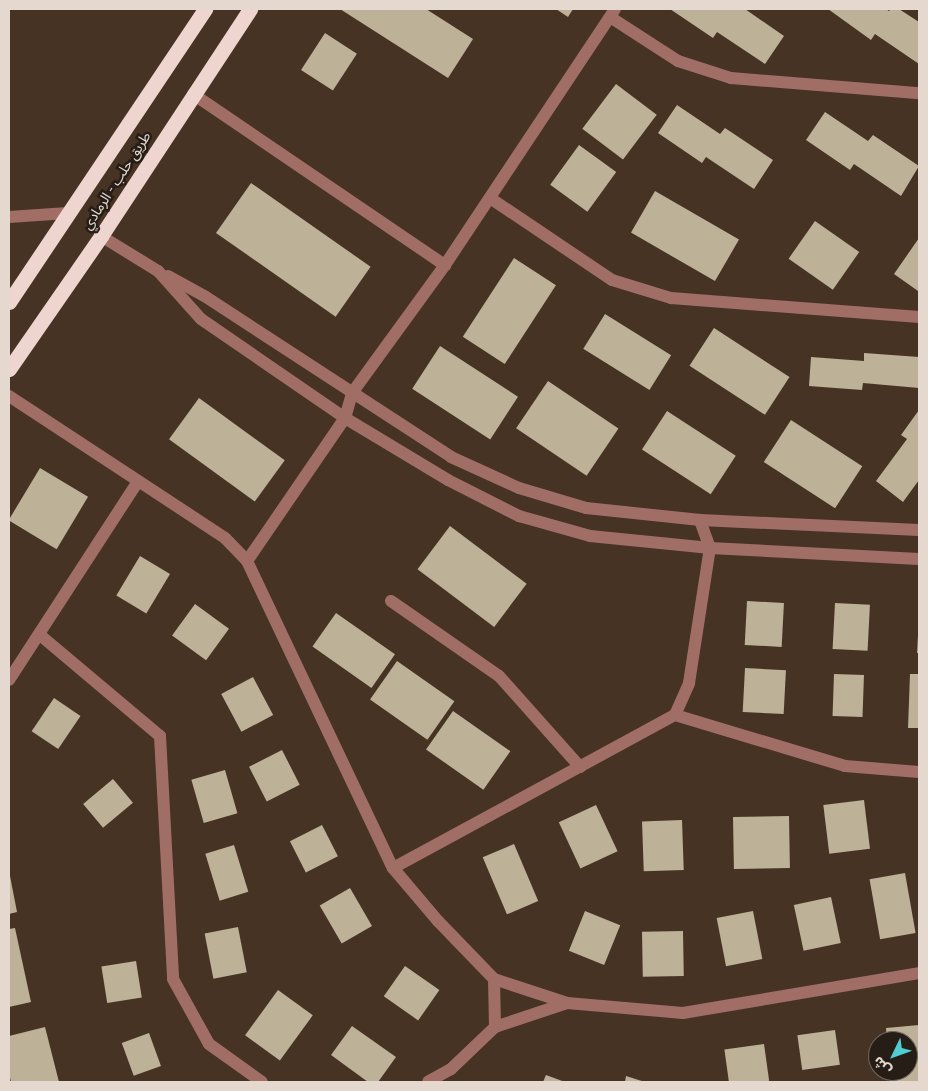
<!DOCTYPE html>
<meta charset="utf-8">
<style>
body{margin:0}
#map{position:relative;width:928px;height:1091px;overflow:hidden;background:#473324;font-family:"Fira Sans Condensed","Noto Sans Arabic",sans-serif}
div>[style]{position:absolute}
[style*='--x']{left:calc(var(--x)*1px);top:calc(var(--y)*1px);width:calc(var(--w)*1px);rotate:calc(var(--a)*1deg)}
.building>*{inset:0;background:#bdb197;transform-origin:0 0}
.minor>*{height:12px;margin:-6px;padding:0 6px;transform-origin:6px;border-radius:6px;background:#a16e66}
.highway>*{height:15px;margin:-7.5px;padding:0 7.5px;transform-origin:7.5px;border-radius:7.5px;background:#efd5d0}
span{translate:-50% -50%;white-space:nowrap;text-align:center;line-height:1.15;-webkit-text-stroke:5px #261d16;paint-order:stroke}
.street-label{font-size:14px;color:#e5d8cf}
.frame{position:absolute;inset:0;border:10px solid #e5d8cf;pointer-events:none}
.north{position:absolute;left:868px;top:1031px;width:50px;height:50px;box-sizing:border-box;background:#261d16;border:1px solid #726860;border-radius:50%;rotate:228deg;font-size:14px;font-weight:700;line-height:20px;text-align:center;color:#e5d8cf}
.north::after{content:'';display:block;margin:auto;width:18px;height:22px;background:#51ccd3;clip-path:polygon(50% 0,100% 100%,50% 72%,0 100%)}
</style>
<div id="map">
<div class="building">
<i style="clip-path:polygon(340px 9px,426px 9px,473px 39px,448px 78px)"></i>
<i style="clip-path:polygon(556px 9px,573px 9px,568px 17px)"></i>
<i style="clip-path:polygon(670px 9px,745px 9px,784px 36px,765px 64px,717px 32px,713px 38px)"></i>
<i style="clip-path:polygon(828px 9px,886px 9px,889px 11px,891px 9px,899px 9px,919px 22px,919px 64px,875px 34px,871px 40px)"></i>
<i style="left:325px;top:33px;width:38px;height:44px;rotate:33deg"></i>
<i style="left:616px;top:84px;width:51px;height:56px;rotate:37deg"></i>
<i style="clip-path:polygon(677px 105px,720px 134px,725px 128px,773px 160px,754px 189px,706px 157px,702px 163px,658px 133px)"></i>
<i style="clip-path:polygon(825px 112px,868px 141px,873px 135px,919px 166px,901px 196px,854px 164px,850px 170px,806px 140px)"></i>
<i style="left:579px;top:145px;width:46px;height:49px;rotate:36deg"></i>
<i style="left:251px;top:183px;width:146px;height:61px;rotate:35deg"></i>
<i style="left:655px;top:191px;width:97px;height:48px;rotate:30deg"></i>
<i style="left:815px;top:221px;width:54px;height:46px;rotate:35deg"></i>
<i style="clip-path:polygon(919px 238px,919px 289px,918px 291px,894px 274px)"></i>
<i style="left:514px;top:258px;width:50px;height:94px;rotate:33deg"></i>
<i style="left:605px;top:314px;width:78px;height:41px;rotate:32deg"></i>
<i style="left:714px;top:328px;width:90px;height:45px;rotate:33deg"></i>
<i style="left:440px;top:346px;width:93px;height:51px;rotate:33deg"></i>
<i style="clip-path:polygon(864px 353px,919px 357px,919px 388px,863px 383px,862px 390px,809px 386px,811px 357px,864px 361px)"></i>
<i style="left:548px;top:381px;width:85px;height:57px;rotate:34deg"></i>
<i style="left:199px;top:398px;width:106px;height:51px;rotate:36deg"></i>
<i style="clip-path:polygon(919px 410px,919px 480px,903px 502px,876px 481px,907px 439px,901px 435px)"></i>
<i style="left:667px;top:411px;width:82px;height:46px;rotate:33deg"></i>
<i style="left:791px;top:420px;width:85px;height:50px;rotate:33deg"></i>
<i style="left:40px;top:468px;width:56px;height:61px;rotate:31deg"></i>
<i style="left:450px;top:526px;width:96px;height:54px;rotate:37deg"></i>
<i style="left:140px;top:556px;width:35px;height:46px;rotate:31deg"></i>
<i style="left:747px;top:601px;width:37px;height:44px;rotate:3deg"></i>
<i style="left:835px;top:603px;width:35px;height:46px;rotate:3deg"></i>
<i style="left:195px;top:604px;width:42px;height:39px;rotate:36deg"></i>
<i style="left:336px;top:613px;width:72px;height:41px;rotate:35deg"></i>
<i style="clip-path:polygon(918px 636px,919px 636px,919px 653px,917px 653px)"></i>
<i style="left:397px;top:661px;width:70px;height:47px;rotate:35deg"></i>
<i style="left:745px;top:668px;width:41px;height:44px;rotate:3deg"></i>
<i style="left:834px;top:674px;width:30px;height:42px;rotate:2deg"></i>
<i style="clip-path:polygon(910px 674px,919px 674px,919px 728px,908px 728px)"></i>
<i style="left:253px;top:677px;width:43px;height:36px;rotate:62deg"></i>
<i style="left:54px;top:698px;width:32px;height:40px;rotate:34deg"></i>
<i style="left:453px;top:711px;width:70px;height:47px;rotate:35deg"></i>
<i style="left:282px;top:750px;width:39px;height:37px;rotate:63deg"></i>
<i style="left:225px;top:770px;width:45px;height:35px;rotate:74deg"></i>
<i style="left:113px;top:779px;width:31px;height:39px;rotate:50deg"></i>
<i style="left:864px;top:800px;width:49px;height:41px;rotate:83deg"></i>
<i style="left:596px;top:805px;width:51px;height:41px;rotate:65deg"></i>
<i style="left:789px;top:816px;width:52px;height:56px;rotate:89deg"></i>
<i style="left:682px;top:820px;width:50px;height:40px;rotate:88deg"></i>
<i style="left:322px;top:825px;width:35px;height:36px;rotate:63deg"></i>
<i style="left:514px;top:844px;width:62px;height:34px;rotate:67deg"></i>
<i style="left:234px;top:845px;width:49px;height:30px;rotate:73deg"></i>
<i style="left:905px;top:873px;width:61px;height:36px;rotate:80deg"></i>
<i style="clip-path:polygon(10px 876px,17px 912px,9px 914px,9px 877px)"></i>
<i style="left:350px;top:888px;width:44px;height:35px;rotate:60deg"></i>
<i style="left:831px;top:897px;width:47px;height:38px;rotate:78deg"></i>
<i style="left:585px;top:911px;width:38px;height:43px;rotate:22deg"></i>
<i style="left:753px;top:911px;width:49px;height:37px;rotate:79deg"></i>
<i style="left:238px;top:927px;width:46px;height:34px;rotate:79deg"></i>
<i style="clip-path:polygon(15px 928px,31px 1002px,9px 1007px,9px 929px)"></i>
<i style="left:683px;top:931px;width:45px;height:41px;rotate:89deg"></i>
<i style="left:136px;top:961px;width:37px;height:35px;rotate:81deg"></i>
<i style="left:405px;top:966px;width:42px;height:37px;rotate:35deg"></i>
<i style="left:278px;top:990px;width:43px;height:56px;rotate:36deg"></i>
<i style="clip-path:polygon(919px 1025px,919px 1082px,891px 1082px,890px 1071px,908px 1071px,908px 1041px,887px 1041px,886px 1028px)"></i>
<i style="clip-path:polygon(352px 1026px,396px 1057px,378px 1082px,368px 1082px,331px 1055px)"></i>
<i style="clip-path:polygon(45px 1027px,59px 1082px,11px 1082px,9px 1073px,9px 1036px)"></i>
<i style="left:835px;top:1030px;width:35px;height:38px;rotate:82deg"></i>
<i style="left:149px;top:1033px;width:35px;height:29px;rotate:70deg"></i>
<i style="left:764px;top:1044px;width:37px;height:40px;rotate:82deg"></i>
<i style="clip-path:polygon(546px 1075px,565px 1082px,543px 1082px)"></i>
<i style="clip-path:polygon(626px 1076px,645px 1082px,625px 1082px)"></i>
</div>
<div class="minor">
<i style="--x:610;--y:17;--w:81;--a:32.9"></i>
<i style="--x:678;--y:61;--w:56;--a:17.8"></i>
<i style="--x:731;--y:78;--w:189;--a:4.6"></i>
<i style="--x:193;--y:94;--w:305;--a:34.2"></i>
<i style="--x:490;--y:198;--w:147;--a:33.9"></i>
<i style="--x:612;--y:280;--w:62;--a:17"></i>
<i style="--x:671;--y:298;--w:249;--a:4.4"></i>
<i style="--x:9;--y:217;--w:59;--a:-3.9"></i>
<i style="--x:101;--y:236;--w:67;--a:31.6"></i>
<i style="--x:158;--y:271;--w:64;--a:48.1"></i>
<i style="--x:201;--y:319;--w:175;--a:34.5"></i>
<i style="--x:345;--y:418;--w:120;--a:31"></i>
<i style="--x:448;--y:480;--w:80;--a:26.9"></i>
<i style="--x:519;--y:516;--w:74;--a:15.7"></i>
<i style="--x:590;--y:536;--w:121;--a:5.7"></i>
<i style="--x:710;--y:548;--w:209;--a:3"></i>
<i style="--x:168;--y:276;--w:43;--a:28.9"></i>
<i style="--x:206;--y:297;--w:293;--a:33.1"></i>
<i style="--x:451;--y:457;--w:75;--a:24.5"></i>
<i style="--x:519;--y:488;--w:70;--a:16.6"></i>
<i style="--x:586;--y:508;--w:115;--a:6"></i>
<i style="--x:700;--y:520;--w:219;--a:2.6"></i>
<i style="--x:9;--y:396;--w:258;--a:33.3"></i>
<i style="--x:225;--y:538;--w:32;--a:46"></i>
<i style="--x:247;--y:561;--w:340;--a:64.6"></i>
<i style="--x:393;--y:868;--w:70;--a:49.7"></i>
<i style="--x:438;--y:921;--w:81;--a:46"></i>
<i style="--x:494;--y:979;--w:48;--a:88.8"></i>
<i style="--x:495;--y:1027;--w:61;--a:136.3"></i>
<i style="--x:451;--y:1069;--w:26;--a:151"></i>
<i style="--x:247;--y:561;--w:173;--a:-55.6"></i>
<i style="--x:345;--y:418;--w:26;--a:-74"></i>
<i style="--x:352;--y:393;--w:158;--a:-54"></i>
<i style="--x:445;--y:265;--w:307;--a:-56.4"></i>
<i style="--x:391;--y:601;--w:131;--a:34.8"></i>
<i style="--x:499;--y:676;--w:122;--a:48.3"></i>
<i style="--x:40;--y:635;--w:157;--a:40.1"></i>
<i style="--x:160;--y:736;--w:243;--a:86.9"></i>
<i style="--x:173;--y:979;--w:74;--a:61"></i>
<i style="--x:209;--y:1044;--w:65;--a:35.6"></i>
<i style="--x:9;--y:680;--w:237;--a:-57"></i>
<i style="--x:675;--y:715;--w:177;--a:16.7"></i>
<i style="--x:845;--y:766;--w:74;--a:4.6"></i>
<i style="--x:393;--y:868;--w:321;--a:-28.5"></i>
<i style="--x:675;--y:715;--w:35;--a:-66"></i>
<i style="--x:689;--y:683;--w:137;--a:-81.2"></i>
<i style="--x:710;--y:548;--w:30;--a:-110"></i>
<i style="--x:494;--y:979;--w:77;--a:18.2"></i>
<i style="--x:567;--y:1003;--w:116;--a:4.9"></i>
<i style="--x:683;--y:1013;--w:239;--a:-9.6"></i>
<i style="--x:495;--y:1027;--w:76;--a:-18.4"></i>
</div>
<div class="highway">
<i style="--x:9;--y:302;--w:353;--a:-56.2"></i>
<i style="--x:9;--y:369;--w:162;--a:-55.3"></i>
<i style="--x:101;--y:236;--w:272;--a:-56.7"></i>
</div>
<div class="street-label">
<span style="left:117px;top:181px;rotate:-57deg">طريق حلب - الرمادي</span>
</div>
<div class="frame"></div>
<div class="north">ش</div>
</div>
